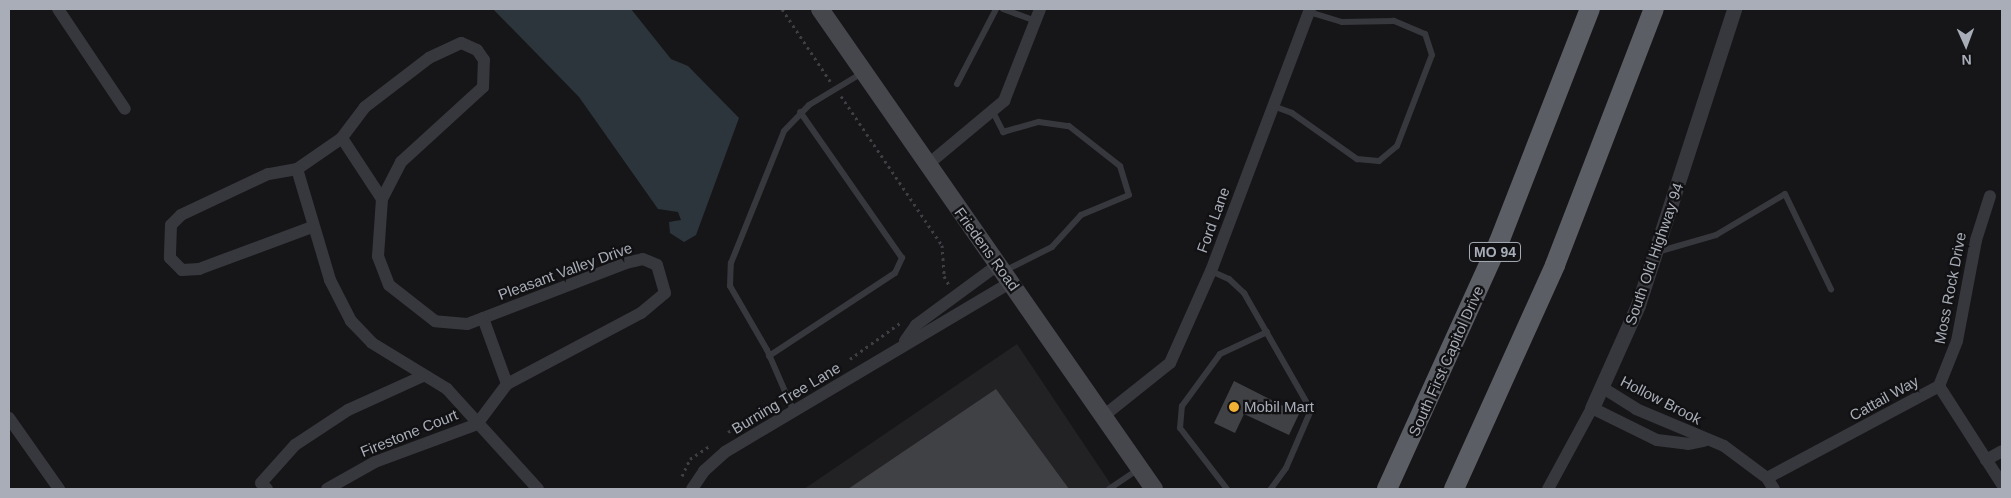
<!DOCTYPE html>
<style>
body{margin:0}
#map{position:relative;width:2011px;height:498px;overflow:hidden;background:#161618;font-family:Arial,sans-serif}
div>[style]{position:absolute}
[style*='--x']{left:calc(var(--x)*1px);top:calc(var(--y)*1px);width:calc(var(--w)*1px);rotate:calc(var(--a)*1deg)}
.built>*{inset:0;background:#222225}
.water>*{inset:0;background:#2c353c}
.building>*{inset:0;background:#404145}
.path>*{height:3px;margin-top:-1.5px;transform-origin:0;background:repeating-linear-gradient(90deg,#3d3f44 0 2.5px,transparent 0 6.5px)}
.service>*{height:6px;margin:-3px;padding:0 3px;transform-origin:3px;border-radius:3px;background:#37383d}
.minor>*{height:12px;margin:-6px;padding:0 6px;transform-origin:6px;border-radius:6px;background:#37383d}
.tertiary>*{height:15px;margin:-7.5px;padding:0 7.5px;transform-origin:7.5px;border-radius:7.5px;background:#37383d}
.secondary>*{height:18px;margin:-9px;padding:0 9px;transform-origin:9px;border-radius:9px;background:#45474d}
.trunk>*{height:20px;margin:-10px;padding:0 10px;transform-origin:10px;border-radius:10px;background:#5b5e65}
.dots>*{width:14px;height:14px;translate:-50% -50%;box-sizing:border-box;border:2px solid #111113;border-radius:50%}
span{translate:-50% -50%;white-space:nowrap;text-align:center;line-height:1.15;-webkit-text-stroke:4.5px #111113;paint-order:stroke}
.shield-label span{padding:1px 4px;background:#111113;border:1px solid;border-radius:4px;-webkit-text-stroke-width:0}
.shield-label{font-size:14px;color:#a8adb8;font-weight:700}
.street-label{font-size:15px;color:#a8adb8}
.poi-label{font-size:15px;color:#a8adb8}
.left{translate:0 -50%;text-align:left}
.frame{position:absolute;inset:0;border:10px solid #a8adb8;pointer-events:none}
.north{position:absolute;left:1941px;top:20px;width:50px;height:50px;-webkit-text-stroke:4px #111113;paint-order:stroke;rotate:178deg;font-size:14px;font-weight:700;line-height:20px;text-align:center;color:#a8adb8}
.north::after{content:'';display:block;margin:auto;width:18px;height:22px;background:#a8adb8;clip-path:polygon(50% 0,100% 100%,50% 72%,0 100%)}
</style>
<div id="map">
<div class="built">
<i style="clip-path:polygon(1017px 344px,1114px 489px,804px 489px)"></i>
</div>
<div class="water">
<i style="clip-path:polygon(493px 9px,631px 9px,671px 59px,688px 66px,739px 118px,696px 235px,684px 242px,670px 233px,669px 222px,681px 220px,678px 212px,658px 209px,579px 97px)"></i>
</div>
<div class="building">
<i style="clip-path:polygon(1234px 381px,1299px 414px,1289px 435px,1244px 414px,1235px 433px,1214px 423px)"></i>
<i style="clip-path:polygon(996px 389px,1069px 489px,848px 489px)"></i>
</div>
<div class="path">
<i style="--x:782;--y:9;--w:87;--a:56.3"></i>
<i style="--x:841;--y:96;--w:180;--a:55.9"></i>
<i style="--x:942;--y:245;--w:31;--a:86"></i>
<i style="--x:944;--y:276;--w:10;--a:61"></i>
<i style="--x:850;--y:359;--w:62;--a:-35.8"></i>
<i style="--x:728;--y:432;--w:26;--a:-29"></i>
<i style="--x:682;--y:476;--w:19;--a:-65"></i>
<i style="--x:690;--y:459;--w:23;--a:-34"></i>
</div>
<div class="service">
<i style="--x:1003;--y:9;--w:35;--a:20"></i>
<i style="--x:957;--y:84;--w:85;--a:-62.5"></i>
<i style="--x:1273;--y:106;--w:20;--a:20"></i>
<i style="--x:1292;--y:113;--w:80;--a:35.3"></i>
<i style="--x:1357;--y:159;--w:22;--a:5"></i>
<i style="--x:1379;--y:161;--w:23;--a:-40"></i>
<i style="--x:1397;--y:146;--w:97;--a:-69"></i>
<i style="--x:1432;--y:55;--w:22;--a:-108"></i>
<i style="--x:1425;--y:34;--w:34;--a:-157"></i>
<i style="--x:1394;--y:21;--w:52;--a:178.9"></i>
<i style="--x:1342;--y:22;--w:34;--a:-163"></i>
<i style="--x:992;--y:110;--w:25;--a:63"></i>
<i style="--x:1003;--y:132;--w:37;--a:-16"></i>
<i style="--x:1039;--y:122;--w:30;--a:8"></i>
<i style="--x:1069;--y:126;--w:65;--a:38.1"></i>
<i style="--x:1120;--y:166;--w:30;--a:73"></i>
<i style="--x:1129;--y:195;--w:52;--a:157.4"></i>
<i style="--x:1081;--y:215;--w:43;--a:132.2"></i>
<i style="--x:1052;--y:247;--w:54;--a:153.4"></i>
<i style="--x:1657;--y:252;--w:61;--a:-16.1"></i>
<i style="--x:1716;--y:235;--w:80;--a:-30.7"></i>
<i style="--x:1785;--y:194;--w:106;--a:64.2"></i>
<i style="--x:1211;--y:271;--w:20;--a:24"></i>
<i style="--x:1229;--y:279;--w:21;--a:43"></i>
<i style="--x:1244;--y:293;--w:135;--a:60.2"></i>
<i style="--x:1311;--y:410;--w:63;--a:113.3"></i>
<i style="--x:1286;--y:468;--w:26;--a:126"></i>
<i style="--x:769;--y:356;--w:151;--a:-33.4"></i>
<i style="--x:895;--y:273;--w:17;--a:-65"></i>
<i style="--x:902;--y:258;--w:178;--a:-124.9"></i>
<i style="--x:794;--y:412;--w:68;--a:-113.5"></i>
<i style="--x:767;--y:350;--w:74;--a:-120"></i>
<i style="--x:730;--y:286;--w:23;--a:-88"></i>
<i style="--x:731;--y:263;--w:142;--a:-68.1"></i>
<i style="--x:784;--y:131;--w:36;--a:-46"></i>
<i style="--x:809;--y:105;--w:62;--a:-31.1"></i>
<i style="--x:1109;--y:489;--w:36;--a:-34"></i>
<i style="--x:1227;--y:489;--w:77;--a:-127.6"></i>
<i style="--x:1180;--y:428;--w:22;--a:-85"></i>
<i style="--x:1182;--y:406;--w:64;--a:-53.8"></i>
<i style="--x:1220;--y:354;--w:52;--a:-25.1"></i>
</div>
<div class="minor">
<i style="--x:58;--y:9;--w:120;--a:56.2"></i>
<i style="--x:926;--y:166;--w:102;--a:-39.8"></i>
<i style="--x:1004;--y:101;--w:99;--a:-68.6"></i>
<i style="--x:297;--y:169;--w:29;--a:170"></i>
<i style="--x:268;--y:174;--w:96;--a:154.8"></i>
<i style="--x:181;--y:215;--w:14;--a:135"></i>
<i style="--x:171;--y:225;--w:33;--a:92"></i>
<i style="--x:170;--y:258;--w:17;--a:45"></i>
<i style="--x:182;--y:270;--w:17;--a:-3"></i>
<i style="--x:199;--y:269;--w:121;--a:-20.4"></i>
<i style="--x:382;--y:199;--w:42;--a:-62.8"></i>
<i style="--x:401;--y:162;--w:111;--a:-42.4"></i>
<i style="--x:483;--y:87;--w:27;--a:-88"></i>
<i style="--x:484;--y:60;--w:12;--a:-125"></i>
<i style="--x:477;--y:50;--w:17;--a:-156"></i>
<i style="--x:461;--y:43;--w:35;--a:155"></i>
<i style="--x:429;--y:58;--w:81;--a:142.6"></i>
<i style="--x:365;--y:107;--w:39;--a:127"></i>
<i style="--x:342;--y:138;--w:55;--a:145.4"></i>
<i style="--x:297;--y:169;--w:116;--a:73.4"></i>
<i style="--x:330;--y:280;--w:46;--a:62.9"></i>
<i style="--x:351;--y:321;--w:30;--a:46"></i>
<i style="--x:372;--y:343;--w:88;--a:31.5"></i>
<i style="--x:447;--y:389;--w:135;--a:47.7"></i>
<i style="--x:483;--y:318;--w:153;--a:-21"></i>
<i style="--x:626;--y:263;--w:17;--a:-13"></i>
<i style="--x:643;--y:259;--w:15;--a:23"></i>
<i style="--x:657;--y:265;--w:29;--a:74"></i>
<i style="--x:665;--y:293;--w:31;--a:140"></i>
<i style="--x:641;--y:313;--w:152;--a:152.1"></i>
<i style="--x:905;--y:341;--w:19;--a:-55"></i>
<i style="--x:916;--y:325;--w:103;--a:-36.3"></i>
<i style="--x:1939;--y:386;--w:48;--a:-68.2"></i>
<i style="--x:1957;--y:341;--w:103;--a:-79.3"></i>
<i style="--x:1976;--y:240;--w:46;--a:-72.3"></i>
<i style="--x:1603;--y:388;--w:39;--a:32"></i>
<i style="--x:1636;--y:409;--w:95;--a:22.8"></i>
<i style="--x:1724;--y:446;--w:54;--a:36.7"></i>
<i style="--x:1767;--y:478;--w:13;--a:58"></i>
<i style="--x:1106;--y:414;--w:82;--a:-38.6"></i>
<i style="--x:1170;--y:363;--w:101;--a:-66"></i>
<i style="--x:1211;--y:271;--w:280;--a:-69.3"></i>
<i style="--x:9;--y:418;--w:87;--a:54.8"></i>
<i style="--x:1986;--y:460;--w:18;--a:-29"></i>
<i style="--x:1767;--y:478;--w:195;--a:-28.1"></i>
<i style="--x:1939;--y:386;--w:117;--a:57.3"></i>
<i style="--x:267;--y:489;--w:8;--a:-135"></i>
<i style="--x:261;--y:483;--w:51;--a:-48.2"></i>
<i style="--x:295;--y:445;--w:64;--a:-33.4"></i>
<i style="--x:348;--y:410;--w:82;--a:-24.4"></i>
<i style="--x:327;--y:489;--w:55;--a:-29.4"></i>
<i style="--x:375;--y:462;--w:109;--a:-20.4"></i>
<i style="--x:477;--y:424;--w:50;--a:-53.1"></i>
<i style="--x:507;--y:384;--w:70;--a:-110"></i>
<i style="--x:483;--y:318;--w:17;--a:159"></i>
<i style="--x:467;--y:324;--w:32;--a:-175"></i>
<i style="--x:435;--y:321;--w:58;--a:-142"></i>
<i style="--x:389;--y:285;--w:31;--a:-111"></i>
<i style="--x:378;--y:256;--w:57;--a:-86"></i>
<i style="--x:382;--y:199;--w:73;--a:-123.3"></i>
<i style="--x:692;--y:489;--w:22;--a:-56"></i>
<i style="--x:704;--y:471;--w:28;--a:-42"></i>
<i style="--x:725;--y:452;--w:333;--a:-30.7"></i>
<i style="--x:1548;--y:489;--w:92;--a:-61.5"></i>
<i style="--x:1592;--y:408;--w:72;--a:26.2"></i>
<i style="--x:1657;--y:440;--w:31;--a:7"></i>
<i style="--x:1688;--y:444;--w:16;--a:-11"></i>
</div>
<div class="tertiary">
<i style="--x:1592;--y:408;--w:113;--a:-65.9"></i>
<i style="--x:1638;--y:305;--w:311;--a:-72"></i>
</div>
<div class="secondary">
<i style="--x:820;--y:9;--w:585;--a:55.17"></i>
</div>
<div class="trunk">
<i style="--x:1387;--y:489;--w:271;--a:-65.6"></i>
<i style="--x:1499;--y:242;--w:250;--a:-68.7"></i>
<i style="--x:1454;--y:489;--w:246;--a:-65.7"></i>
<i style="--x:1555;--y:265;--w:274;--a:-68.9"></i>
</div>
<div class="dots">
<i style="left:1234px;top:407px;background:#f2b134"></i>
</div>
<div class="shield-label">
<span style="left:1495px;top:252px">MO 94</span>
</div>
<div class="street-label">
<span style="left:1213px;top:220px;rotate:-70deg">Ford Lane</span>
<span style="left:987px;top:249px;rotate:54deg">Friedens Road</span>
<span style="left:1654px;top:254px;rotate:-71deg">South Old Highway 94</span>
<span style="left:565px;top:271px;rotate:-20deg">Pleasant Valley Drive</span>
<span style="left:1950px;top:288px;rotate:-79deg">Moss Rock Drive</span>
<span style="left:1446px;top:361px;rotate:-66deg">South First Capitol Drive</span>
<span style="left:786px;top:398px;rotate:-31deg">Burning Tree Lane</span>
<span style="left:1884px;top:398px;rotate:-29deg">Cattail Way</span>
<span style="left:1661px;top:400px;rotate:27deg">Hollow Brook</span>
<span style="left:409px;top:433px;rotate:-22deg">Firestone Court</span>
</div>
<div class="poi-label">
<span class="left" style="left:1244px;top:407px">Mobil Mart</span>
</div>
<div class="frame"></div>
<div class="north">N</div>
</div>
